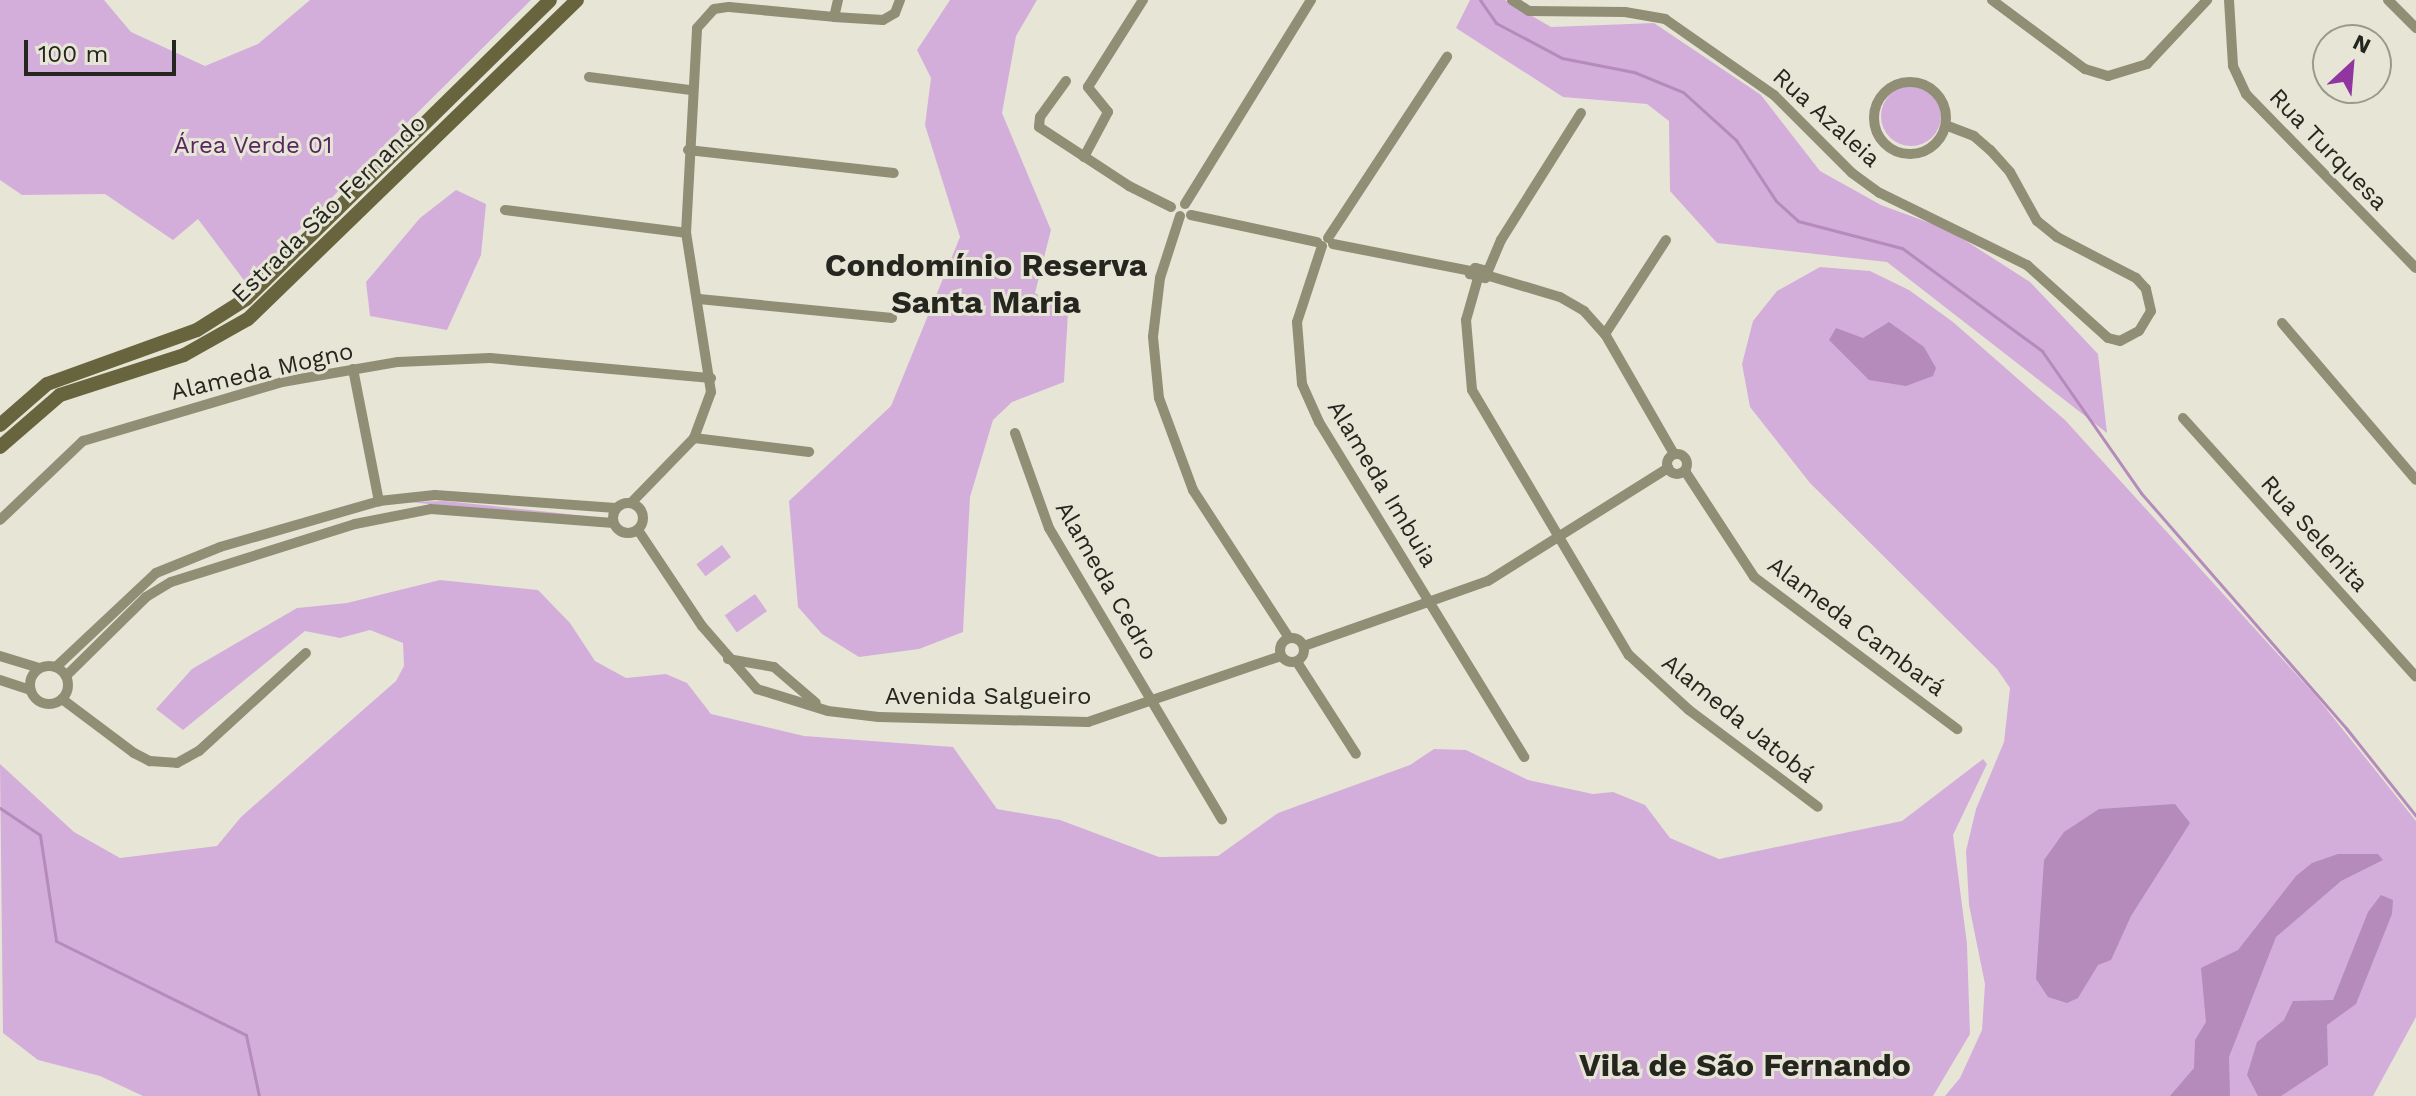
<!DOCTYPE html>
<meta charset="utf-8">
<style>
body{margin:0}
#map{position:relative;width:2416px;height:1096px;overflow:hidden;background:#e7e6d6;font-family:"Work Sans",sans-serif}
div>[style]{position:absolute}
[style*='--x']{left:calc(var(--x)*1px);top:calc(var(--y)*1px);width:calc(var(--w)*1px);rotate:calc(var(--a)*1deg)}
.green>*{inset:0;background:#d4aedb;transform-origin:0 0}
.round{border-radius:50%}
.water>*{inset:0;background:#b48bbb}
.stream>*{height:3px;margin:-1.5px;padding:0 1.5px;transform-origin:1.5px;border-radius:1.5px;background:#b48bbb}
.minor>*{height:10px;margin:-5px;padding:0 5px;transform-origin:5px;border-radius:5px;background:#908e74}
.minor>.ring{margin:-5px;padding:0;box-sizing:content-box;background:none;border:10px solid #908e74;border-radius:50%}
.secondary>*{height:14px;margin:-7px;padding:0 7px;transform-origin:7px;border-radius:7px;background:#68643e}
span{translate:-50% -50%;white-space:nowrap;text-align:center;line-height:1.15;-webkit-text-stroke:6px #e7e6d6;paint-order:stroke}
.street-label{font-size:24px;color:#262620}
.park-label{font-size:24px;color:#582561}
.district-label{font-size:32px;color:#262620;font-weight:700}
.north{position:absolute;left:2312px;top:24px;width:80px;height:80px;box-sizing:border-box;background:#e7e6d6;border:2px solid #9a998d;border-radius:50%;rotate:26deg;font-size:22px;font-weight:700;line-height:32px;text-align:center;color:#262620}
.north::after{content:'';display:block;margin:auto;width:28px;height:36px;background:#9136a1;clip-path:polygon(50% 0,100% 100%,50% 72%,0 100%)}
.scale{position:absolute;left:24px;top:40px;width:152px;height:36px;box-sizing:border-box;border:4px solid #262620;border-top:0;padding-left:10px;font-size:24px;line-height:28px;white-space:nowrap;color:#262620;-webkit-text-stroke:6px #e7e6d6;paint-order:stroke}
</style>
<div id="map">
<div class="green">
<i style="clip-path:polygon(0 0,104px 0,131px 32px,205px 66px,258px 44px,310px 0,531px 0,246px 283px,198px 219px,173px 240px,105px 194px,22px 195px,0 180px)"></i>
<i style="clip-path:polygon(950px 0,1037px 0,1016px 36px,1002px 113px,1051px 230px,1035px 293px,1068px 312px,1064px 382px,1012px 402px,993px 420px,970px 497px,963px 632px,919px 649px,859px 657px,822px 634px,798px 607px,789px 501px,891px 406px,960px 237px,925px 125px,931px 78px,917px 50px)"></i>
<i style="clip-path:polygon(1470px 0,1505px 0,1551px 27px,1654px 23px,1761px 95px,1820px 171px,1881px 205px,1949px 230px,2030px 282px,2098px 354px,2107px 433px,1887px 262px,1717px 243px,1670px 191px,1669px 121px,1647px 104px,1563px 97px,1456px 28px)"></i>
<i class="round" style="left:1881px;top:86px;width:60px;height:60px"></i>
<i style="clip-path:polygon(456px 190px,486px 204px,481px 255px,447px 330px,370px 316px,366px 282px,420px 218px)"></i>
<i style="clip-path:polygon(1820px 267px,1870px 271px,1909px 290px,1953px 322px,2065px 420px,2316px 696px,2416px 821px,2416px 1017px,2373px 1096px,1945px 1096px,1960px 1078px,1982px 1030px,1985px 984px,1969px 905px,1966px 851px,1976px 809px,2004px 742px,2010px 688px,1997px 669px,1810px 483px,1750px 407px,1742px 364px,1753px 321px,1777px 291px)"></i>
<i style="clip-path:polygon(445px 501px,587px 516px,587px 521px,410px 502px)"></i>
<i style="left:722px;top:545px;width:15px;height:32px;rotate:53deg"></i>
<i style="clip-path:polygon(440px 580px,538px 590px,570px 623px,595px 661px,626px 678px,666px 674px,687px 683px,711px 714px,804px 736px,953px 747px,997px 809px,1060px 820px,1159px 857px,1218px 856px,1278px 813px,1410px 765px,1434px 749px,1466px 750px,1528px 780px,1593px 794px,1613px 792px,1645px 805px,1670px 838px,1719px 859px,1902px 821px,1983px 759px,1987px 764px,1953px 835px,1967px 944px,1970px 1034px,1933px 1096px,143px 1096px,100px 1076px,38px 1060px,3px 1033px,0 764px,74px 832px,120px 858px,217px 846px,241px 817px,396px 681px,404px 666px,403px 643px,370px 630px,340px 638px,305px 631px,183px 730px,156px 709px,192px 669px,297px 608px,347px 603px)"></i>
<i style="left:755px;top:594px;width:21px;height:37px;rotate:55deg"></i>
</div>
<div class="water">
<i style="clip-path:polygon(1889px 322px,1924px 347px,1936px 368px,1933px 376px,1906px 386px,1869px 380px,1829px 340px,1836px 328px,1863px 338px)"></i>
<i style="clip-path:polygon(2175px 804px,2190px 823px,2131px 916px,2111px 960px,2098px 965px,2078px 998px,2067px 1003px,2048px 997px,2036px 979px,2044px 860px,2064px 832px,2099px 809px)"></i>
<i style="clip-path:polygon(2338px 854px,2378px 854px,2383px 860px,2341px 881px,2276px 937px,2229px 1057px,2230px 1096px,2170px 1096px,2194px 1068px,2195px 1040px,2206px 1022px,2201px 968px,2238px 950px,2296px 876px,2312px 863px)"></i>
<i style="clip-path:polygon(2381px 895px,2393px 900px,2392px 914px,2356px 1004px,2327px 1025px,2328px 1065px,2281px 1096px,2258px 1096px,2247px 1075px,2257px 1042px,2284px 1020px,2293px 1001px,2333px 1000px,2368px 912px)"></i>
</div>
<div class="stream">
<i style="--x:1480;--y:0;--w:28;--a:55"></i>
<i style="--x:1496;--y:23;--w:75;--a:27.9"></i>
<i style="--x:1562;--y:58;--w:73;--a:11"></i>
<i style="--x:1634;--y:72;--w:53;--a:22.2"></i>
<i style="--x:1683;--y:92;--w:72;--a:42.2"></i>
<i style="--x:1736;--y:140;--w:73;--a:56.7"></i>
<i style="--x:1776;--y:201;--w:30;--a:42"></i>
<i style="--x:1798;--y:221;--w:107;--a:14.6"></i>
<i style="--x:1902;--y:248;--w:174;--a:36.3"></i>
<i style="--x:2042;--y:351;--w:173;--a:55.1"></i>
<i style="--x:2141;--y:493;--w:312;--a:48.9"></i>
<i style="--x:2346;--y:728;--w:112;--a:51.5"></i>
<i style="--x:0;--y:808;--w:48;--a:34"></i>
<i style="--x:40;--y:835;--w:107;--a:81.4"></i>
<i style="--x:56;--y:941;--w:212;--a:26.3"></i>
<i style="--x:246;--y:1035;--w:62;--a:78"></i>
</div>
<div class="minor">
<i style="--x:838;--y:0;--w:17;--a:103"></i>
<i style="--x:834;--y:17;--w:49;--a:3.5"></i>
<i style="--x:883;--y:20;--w:14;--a:-30"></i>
<i style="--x:895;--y:13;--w:14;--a:-69"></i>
<i style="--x:1512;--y:0;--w:20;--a:33"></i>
<i style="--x:1529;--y:11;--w:96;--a:0.6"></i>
<i style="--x:1625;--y:12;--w:41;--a:9.9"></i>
<i style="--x:1665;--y:19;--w:133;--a:34.9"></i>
<i style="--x:1774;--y:95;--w:110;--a:45"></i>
<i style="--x:1852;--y:173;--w:34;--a:36"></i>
<i style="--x:1880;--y:193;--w:164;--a:26.1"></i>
<i style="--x:2027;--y:265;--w:109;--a:42"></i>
<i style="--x:2108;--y:338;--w:12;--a:14"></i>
<i style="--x:2120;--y:341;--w:21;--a:-28"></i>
<i style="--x:2139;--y:331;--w:23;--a:-59"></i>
<i style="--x:2151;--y:311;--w:23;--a:-103"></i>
<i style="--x:2146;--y:289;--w:15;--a:-132"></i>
<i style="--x:2136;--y:278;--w:89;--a:-152.6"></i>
<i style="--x:2057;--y:237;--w:26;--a:-141"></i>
<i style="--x:2037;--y:221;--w:56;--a:-118.9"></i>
<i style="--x:2010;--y:172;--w:30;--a:-132"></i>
<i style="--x:1990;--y:150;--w:21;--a:-139"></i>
<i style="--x:1974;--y:136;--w:30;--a:-159"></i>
<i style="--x:1992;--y:0;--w:116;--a:36.6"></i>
<i style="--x:2085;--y:69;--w:24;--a:17"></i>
<i style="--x:2108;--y:76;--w:41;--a:-17.1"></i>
<i style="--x:2147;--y:64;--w:88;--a:-46.8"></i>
<i style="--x:2229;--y:0;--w:66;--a:86.5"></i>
<i style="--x:2233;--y:66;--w:31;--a:65"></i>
<i style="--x:2246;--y:94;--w:243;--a:45.7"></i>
<i style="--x:2388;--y:0;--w:40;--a:45"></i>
<i style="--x:589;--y:77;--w:103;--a:7.3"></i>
<i style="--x:1066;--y:81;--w:44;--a:125.8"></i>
<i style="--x:1040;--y:117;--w:10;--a:96"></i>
<i style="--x:1039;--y:127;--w:108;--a:33.2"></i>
<i style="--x:1129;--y:186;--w:47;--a:26.6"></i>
<i class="ring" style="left:1874px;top:82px;width:62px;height:62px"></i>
<i style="--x:688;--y:150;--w:207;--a:6.4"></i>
<i style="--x:1084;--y:157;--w:51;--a:-61.9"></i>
<i style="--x:1108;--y:112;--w:32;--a:-129"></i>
<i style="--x:1088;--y:87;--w:103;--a:-57.7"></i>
<i style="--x:1185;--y:204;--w:240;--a:-58.3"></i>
<i style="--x:505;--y:210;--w:182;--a:7.2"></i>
<i style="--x:1191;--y:215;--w:129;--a:12.1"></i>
<i style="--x:1180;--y:216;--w:65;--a:107.9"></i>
<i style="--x:1160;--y:278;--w:59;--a:96.8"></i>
<i style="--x:1153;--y:337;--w:61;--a:84.4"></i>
<i style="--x:1159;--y:398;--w:98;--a:69.7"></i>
<i style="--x:1193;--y:490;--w:176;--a:57"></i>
<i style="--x:1328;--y:238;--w:217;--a:-56.7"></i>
<i style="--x:1333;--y:244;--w:140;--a:11.1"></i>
<i style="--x:1322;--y:246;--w:80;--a:108.2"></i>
<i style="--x:1297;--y:322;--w:62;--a:85.4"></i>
<i style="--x:1302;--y:384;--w:42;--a:65.9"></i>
<i style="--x:1319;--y:422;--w:393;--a:58.5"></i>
<i style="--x:1484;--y:270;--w:9;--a:-167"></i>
<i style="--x:1475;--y:268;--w:8;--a:130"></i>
<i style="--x:1470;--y:274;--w:16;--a:15"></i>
<i style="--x:1485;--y:278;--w:41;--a:-67.2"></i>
<i style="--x:1501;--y:240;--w:150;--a:-57.8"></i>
<i style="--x:1486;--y:275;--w:77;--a:16.6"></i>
<i style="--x:1560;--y:297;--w:28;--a:30"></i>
<i style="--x:1584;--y:311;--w:31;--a:48"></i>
<i style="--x:1605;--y:334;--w:138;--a:60.1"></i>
<i style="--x:1478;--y:278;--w:44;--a:105.9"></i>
<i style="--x:1466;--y:320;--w:70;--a:85.1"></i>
<i style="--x:1472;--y:390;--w:308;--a:59.4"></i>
<i style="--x:1629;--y:655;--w:81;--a:42.5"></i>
<i style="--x:1689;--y:710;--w:161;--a:36.9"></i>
<i style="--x:699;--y:299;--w:194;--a:5.6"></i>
<i style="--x:2282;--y:323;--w:206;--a:49.5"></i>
<i style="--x:1605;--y:334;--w:112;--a:-57"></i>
<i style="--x:353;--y:369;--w:135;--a:78.9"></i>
<i style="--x:2183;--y:418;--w:348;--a:48"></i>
<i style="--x:1015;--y:433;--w:101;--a:70.3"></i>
<i style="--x:1049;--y:528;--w:339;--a:59.3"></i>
<i style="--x:694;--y:438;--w:116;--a:6.9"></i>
<i class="ring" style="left:1667px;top:454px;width:10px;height:10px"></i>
<i style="--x:1685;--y:471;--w:126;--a:56.9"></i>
<i style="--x:1754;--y:577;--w:254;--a:36.8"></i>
<i class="ring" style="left:613px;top:503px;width:20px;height:20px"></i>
<i style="--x:631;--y:503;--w:91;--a:-45.9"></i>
<i style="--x:694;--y:438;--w:49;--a:-69.7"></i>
<i style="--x:711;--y:392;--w:161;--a:-98.9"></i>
<i style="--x:686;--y:233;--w:205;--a:-86.9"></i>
<i style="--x:697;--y:28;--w:25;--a:-48"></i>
<i style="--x:714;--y:9;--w:15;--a:-8"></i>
<i style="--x:729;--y:7;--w:105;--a:5.4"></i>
<i style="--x:0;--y:520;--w:115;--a:-43.6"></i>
<i style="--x:83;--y:441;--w:208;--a:-16.5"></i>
<i style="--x:282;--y:382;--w:118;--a:-9.8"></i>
<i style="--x:398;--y:362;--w:92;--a:-2.5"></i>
<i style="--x:490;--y:358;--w:222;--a:5.2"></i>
<i style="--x:638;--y:530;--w:115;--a:56.3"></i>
<i style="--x:702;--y:626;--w:84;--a:48.9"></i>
<i style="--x:757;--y:689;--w:74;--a:17.2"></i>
<i style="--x:828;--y:711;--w:51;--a:6.7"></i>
<i style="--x:879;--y:717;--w:209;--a:1.4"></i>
<i style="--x:1088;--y:722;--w:204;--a:-18.9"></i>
<i class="ring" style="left:1280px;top:638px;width:14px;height:14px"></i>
<i style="--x:1304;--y:646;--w:195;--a:-19.5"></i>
<i style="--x:1488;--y:581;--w:213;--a:-32.1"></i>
<i style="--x:0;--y:656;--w:41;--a:17.1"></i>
<i style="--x:728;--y:659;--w:47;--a:9.9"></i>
<i style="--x:774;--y:667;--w:55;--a:40.6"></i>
<i style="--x:1297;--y:662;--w:109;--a:57.3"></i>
<i class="ring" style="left:30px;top:666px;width:28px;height:28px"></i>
<i style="--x:56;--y:667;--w:137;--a:-43.2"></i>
<i style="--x:156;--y:573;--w:69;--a:-22.1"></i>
<i style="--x:220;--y:547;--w:166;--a:-16.1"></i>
<i style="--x:379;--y:501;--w:56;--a:-6.1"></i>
<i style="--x:435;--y:495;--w:181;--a:4.1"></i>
<i style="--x:66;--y:676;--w:112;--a:-44.6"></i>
<i style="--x:146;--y:597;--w:29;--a:-31"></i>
<i style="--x:171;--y:582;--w:193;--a:-17.5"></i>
<i style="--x:355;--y:524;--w:77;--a:-11.2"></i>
<i style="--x:431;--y:509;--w:183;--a:4.4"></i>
<i style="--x:0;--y:680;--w:32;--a:18"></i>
<i style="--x:62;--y:699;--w:90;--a:36.9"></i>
<i style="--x:134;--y:753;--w:18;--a:27"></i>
<i style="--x:150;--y:761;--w:27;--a:4"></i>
<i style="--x:177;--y:763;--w:25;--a:-29"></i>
<i style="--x:199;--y:751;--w:145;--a:-42.5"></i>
</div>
<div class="secondary">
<i style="--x:0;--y:425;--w:62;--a:-41.1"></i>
<i style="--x:47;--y:384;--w:159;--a:-19.8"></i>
<i style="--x:197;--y:330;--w:58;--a:-32.3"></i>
<i style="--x:246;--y:299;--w:426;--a:-44.5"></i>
<i style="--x:0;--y:447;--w:79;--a:-40.9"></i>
<i style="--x:60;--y:395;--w:130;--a:-17.9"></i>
<i style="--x:184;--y:355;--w:73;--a:-29.4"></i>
<i style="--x:248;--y:319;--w:458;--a:-44.1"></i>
</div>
<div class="street-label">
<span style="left:1826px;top:118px;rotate:42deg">Rua Azaleia</span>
<span style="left:2328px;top:150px;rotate:46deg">Rua Turquesa</span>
<span style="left:329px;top:209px;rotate:-44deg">Estrada São Fernando</span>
<span style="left:262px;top:372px;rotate:-13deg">Alameda Mogno</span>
<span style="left:1382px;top:484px;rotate:59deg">Alameda Imbuia</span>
<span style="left:2314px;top:534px;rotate:48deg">Rua Selenita</span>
<span style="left:1106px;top:581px;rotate:60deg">Alameda Cedro</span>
<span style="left:1856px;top:627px;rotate:37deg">Alameda Cambará</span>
<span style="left:988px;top:697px">Avenida Salgueiro</span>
<span style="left:1738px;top:719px;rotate:39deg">Alameda Jatobá</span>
</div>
<div class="park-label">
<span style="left:253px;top:146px">Área Verde 01</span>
</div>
<div class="district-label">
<span style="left:986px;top:284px">Condomínio Reserva<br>Santa Maria</span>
<span style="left:1745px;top:1065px">Vila de São Fernando</span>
</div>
<div class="north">N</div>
<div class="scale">100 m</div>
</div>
